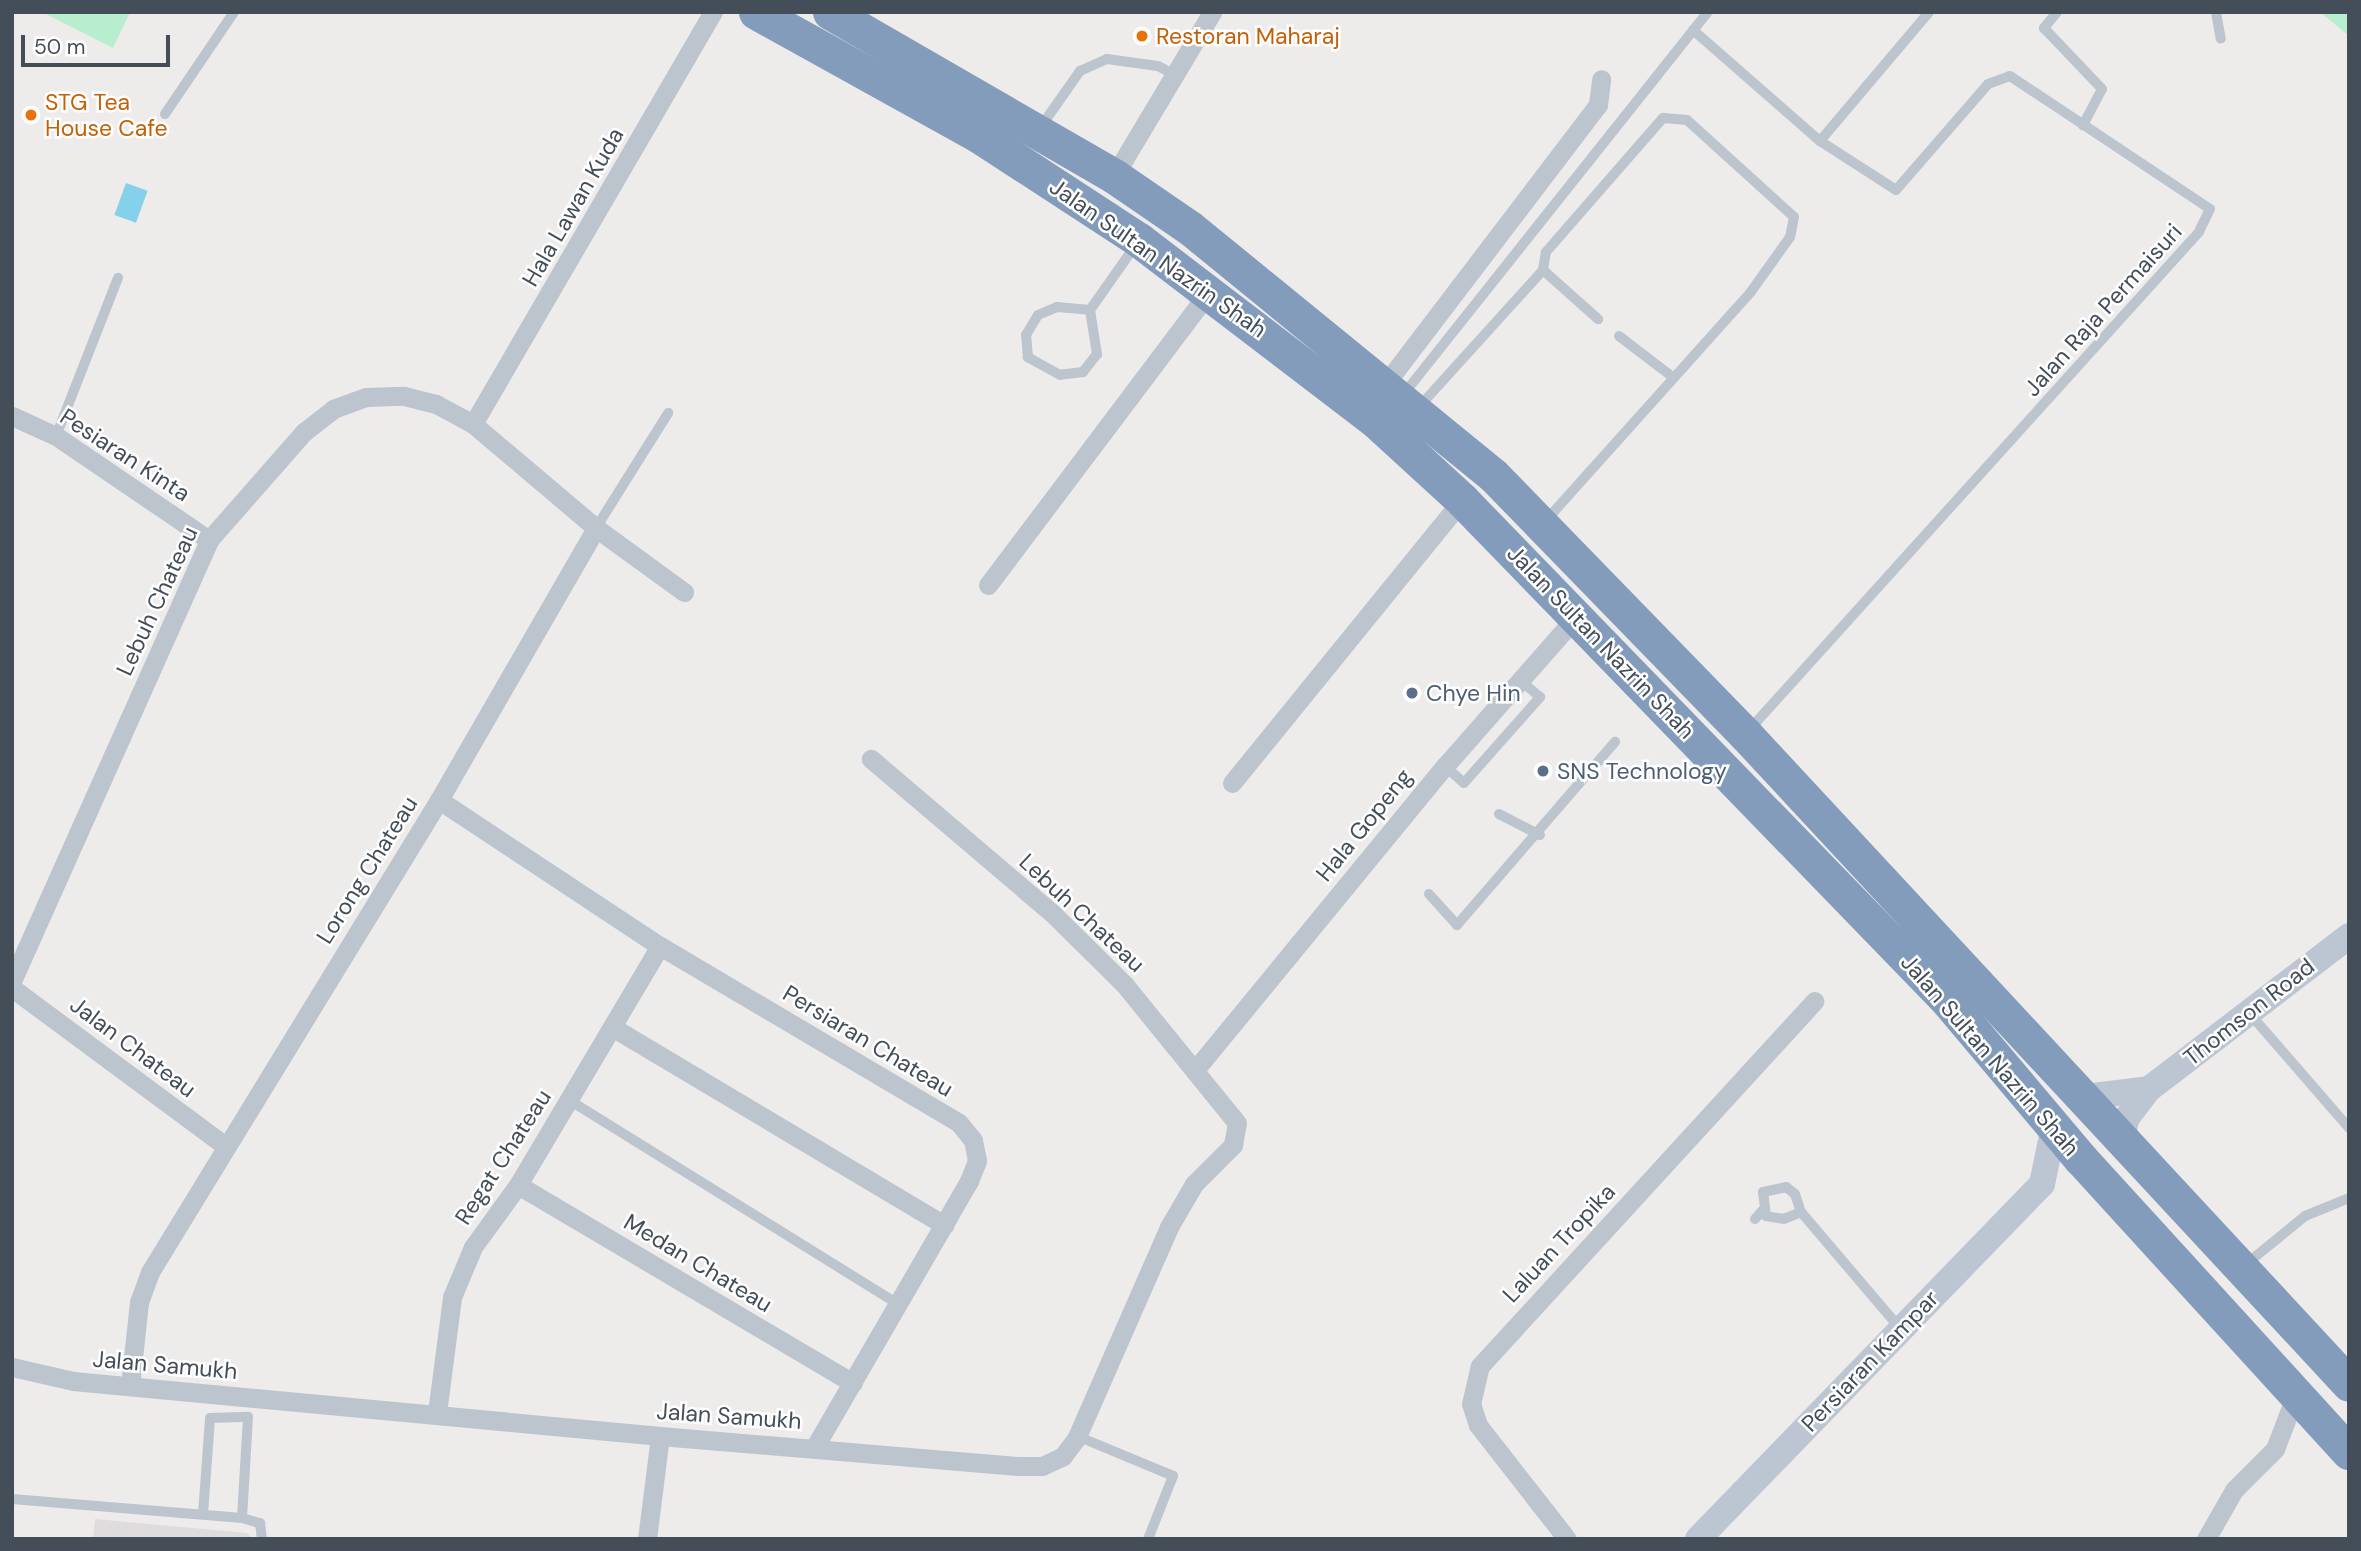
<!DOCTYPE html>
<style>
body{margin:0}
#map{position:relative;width:2361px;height:1551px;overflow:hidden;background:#eeebeb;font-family:"DM Sans",sans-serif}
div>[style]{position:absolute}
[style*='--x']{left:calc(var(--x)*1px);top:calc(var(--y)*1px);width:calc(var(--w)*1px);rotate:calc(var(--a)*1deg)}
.education>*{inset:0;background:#dfdcdd}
.green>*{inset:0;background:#b8edcf}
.water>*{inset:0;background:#85d1eb;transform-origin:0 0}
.lane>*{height:10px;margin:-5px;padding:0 5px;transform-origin:5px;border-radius:5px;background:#bcc5ce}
.street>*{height:19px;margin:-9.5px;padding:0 9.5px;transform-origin:9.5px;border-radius:9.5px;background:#bcc5ce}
.secondary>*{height:26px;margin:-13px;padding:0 13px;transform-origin:13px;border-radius:13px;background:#bcc6d3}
.highway>*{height:35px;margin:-17.5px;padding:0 17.5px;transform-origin:17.5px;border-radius:17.5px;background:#839cbb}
.dots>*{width:19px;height:19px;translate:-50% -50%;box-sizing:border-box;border:4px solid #fff;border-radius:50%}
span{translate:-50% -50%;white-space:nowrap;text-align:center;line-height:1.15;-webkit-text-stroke:5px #fff;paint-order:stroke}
.food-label{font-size:23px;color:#c56008}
.left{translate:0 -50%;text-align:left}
.street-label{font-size:23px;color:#444e59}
.service-label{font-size:23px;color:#4e5e75}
.frame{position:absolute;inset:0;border:14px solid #444e59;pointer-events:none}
.scale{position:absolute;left:21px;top:35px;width:149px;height:32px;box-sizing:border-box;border:4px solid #444e59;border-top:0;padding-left:9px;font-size:21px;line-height:24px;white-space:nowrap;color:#444e59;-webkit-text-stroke:5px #fff;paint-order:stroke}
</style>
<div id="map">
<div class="education">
<i style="clip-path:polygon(95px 1519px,247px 1533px,252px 1539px,93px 1539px)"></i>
</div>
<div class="green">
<i style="clip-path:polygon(42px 12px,130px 12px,113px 48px)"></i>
<i style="clip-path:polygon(2320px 12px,2349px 12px,2349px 36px)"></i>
</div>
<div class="water">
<i style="left:126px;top:183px;width:23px;height:34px;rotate:20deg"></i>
</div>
<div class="lane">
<i style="--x:2057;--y:12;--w:21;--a:129"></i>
<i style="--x:2044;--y:28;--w:84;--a:46.4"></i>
<i style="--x:2102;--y:89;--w:41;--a:117.8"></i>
<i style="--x:2216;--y:12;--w:27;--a:80"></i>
<i style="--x:1693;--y:30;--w:169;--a:41.2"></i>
<i style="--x:1820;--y:141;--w:90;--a:32.8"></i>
<i style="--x:1896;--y:190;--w:140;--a:-49"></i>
<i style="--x:1988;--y:84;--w:23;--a:-20"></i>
<i style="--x:2010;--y:76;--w:240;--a:33.6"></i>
<i style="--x:2210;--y:209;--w:25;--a:116"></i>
<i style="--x:2199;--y:232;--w:670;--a:132.1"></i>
<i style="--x:165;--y:114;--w:123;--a:-55.9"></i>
<i style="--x:1040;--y:128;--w:70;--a:-54.9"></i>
<i style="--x:1080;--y:71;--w:30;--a:-24"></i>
<i style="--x:1107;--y:59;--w:51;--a:7.8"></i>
<i style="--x:1158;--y:66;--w:19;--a:28"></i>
<i style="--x:1820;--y:141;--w:169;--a:-49.8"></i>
<i style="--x:1543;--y:270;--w:18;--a:-81"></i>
<i style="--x:1546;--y:252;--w:178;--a:-48.9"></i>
<i style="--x:1663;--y:118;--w:24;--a:5"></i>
<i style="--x:1687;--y:120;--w:144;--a:42.2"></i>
<i style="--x:1794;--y:217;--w:20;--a:101"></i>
<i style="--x:1790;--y:237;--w:69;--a:125.5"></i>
<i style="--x:1750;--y:293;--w:305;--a:131.9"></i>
<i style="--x:1057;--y:307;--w:33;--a:5"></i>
<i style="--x:1090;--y:310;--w:45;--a:81"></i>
<i style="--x:1097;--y:354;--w:23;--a:128"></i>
<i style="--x:1083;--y:372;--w:23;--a:173"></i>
<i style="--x:1060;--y:375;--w:37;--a:-151"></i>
<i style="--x:1028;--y:357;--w:22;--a:-95"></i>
<i style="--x:1026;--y:335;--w:23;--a:-59"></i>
<i style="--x:1038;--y:315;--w:21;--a:-23"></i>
<i style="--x:1090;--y:310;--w:78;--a:-54.9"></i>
<i style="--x:1619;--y:336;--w:64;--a:37.4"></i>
<i style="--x:1403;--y:395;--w:490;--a:-51.5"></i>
<i style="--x:1418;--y:408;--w:186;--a:-47.8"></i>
<i style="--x:1543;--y:270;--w:74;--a:41.7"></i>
<i style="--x:56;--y:436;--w:170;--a:-68.6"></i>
<i style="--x:596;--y:528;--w:136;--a:-57.9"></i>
<i style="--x:1445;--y:766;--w:25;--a:42"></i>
<i style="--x:1464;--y:783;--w:115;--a:-48.5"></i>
<i style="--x:1540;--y:697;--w:26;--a:-140"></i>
<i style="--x:1499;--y:814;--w:46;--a:27.1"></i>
<i style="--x:1429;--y:894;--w:42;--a:47.9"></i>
<i style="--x:1457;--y:925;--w:242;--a:-49.2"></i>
<i style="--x:2250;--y:1014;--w:151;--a:49"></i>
<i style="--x:569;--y:1100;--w:387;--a:31.8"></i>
<i style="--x:1801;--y:1212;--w:18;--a:158"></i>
<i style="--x:1784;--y:1219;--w:18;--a:-171"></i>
<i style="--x:1766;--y:1216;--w:24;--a:-97"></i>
<i style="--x:1763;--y:1192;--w:24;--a:-12"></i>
<i style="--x:1786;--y:1187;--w:11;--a:38"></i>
<i style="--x:1795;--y:1194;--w:19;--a:72"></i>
<i style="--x:1801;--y:1212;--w:151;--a:49.6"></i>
<i style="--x:1755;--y:1219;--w:11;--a:-49"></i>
<i style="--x:2245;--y:1265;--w:77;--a:-39.2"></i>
<i style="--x:2305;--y:1216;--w:48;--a:-22.2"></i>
<i style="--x:1077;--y:1436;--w:104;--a:22.6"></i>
<i style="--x:1173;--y:1476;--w:68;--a:111.6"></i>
<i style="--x:12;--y:1499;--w:231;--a:4.7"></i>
<i style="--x:242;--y:1518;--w:19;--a:16"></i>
<i style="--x:260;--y:1523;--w:16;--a:83"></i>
<i style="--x:203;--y:1514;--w:96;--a:-85.8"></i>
<i style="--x:210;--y:1418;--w:38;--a:-2"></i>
<i style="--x:248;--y:1417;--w:101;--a:93.4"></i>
</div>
<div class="street">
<i style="--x:1114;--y:176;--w:191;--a:-59.1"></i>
<i style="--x:1386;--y:383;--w:350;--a:-52.7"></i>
<i style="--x:1598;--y:105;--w:26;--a:-83"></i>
<i style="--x:12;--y:416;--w:48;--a:24.4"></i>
<i style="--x:56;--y:436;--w:185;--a:34.2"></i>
<i style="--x:473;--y:424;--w:477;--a:-59.8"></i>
<i style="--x:596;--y:528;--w:109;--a:36"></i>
<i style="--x:988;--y:585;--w:371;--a:-53"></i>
<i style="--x:1232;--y:783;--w:365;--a:-50.9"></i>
<i style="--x:439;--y:800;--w:265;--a:33.5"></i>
<i style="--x:660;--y:946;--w:347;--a:30.6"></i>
<i style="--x:959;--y:1123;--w:22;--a:51"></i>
<i style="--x:973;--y:1140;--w:21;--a:79"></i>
<i style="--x:977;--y:1161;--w:22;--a:112"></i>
<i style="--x:969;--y:1181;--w:307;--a:120.1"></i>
<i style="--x:12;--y:981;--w:483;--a:-65.9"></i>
<i style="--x:209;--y:540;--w:144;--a:-48.7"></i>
<i style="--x:304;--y:432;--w:37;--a:-38"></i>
<i style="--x:333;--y:409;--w:35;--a:-20"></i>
<i style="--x:366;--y:397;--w:38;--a:-2"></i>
<i style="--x:404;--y:396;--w:33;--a:14"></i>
<i style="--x:436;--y:404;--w:42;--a:28.4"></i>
<i style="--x:473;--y:424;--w:161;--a:40.2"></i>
<i style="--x:596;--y:528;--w:314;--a:120"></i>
<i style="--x:439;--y:800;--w:553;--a:121.48"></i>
<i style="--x:150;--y:1272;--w:32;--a:110"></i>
<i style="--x:139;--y:1302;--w:84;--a:96.1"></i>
<i style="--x:12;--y:988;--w:264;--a:36.5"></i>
<i style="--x:612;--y:1027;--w:387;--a:30.8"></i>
<i style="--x:1195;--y:1070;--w:394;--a:-50.6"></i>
<i style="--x:1445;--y:766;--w:200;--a:-48.7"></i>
<i style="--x:518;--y:1185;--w:389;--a:30.6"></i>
<i style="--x:12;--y:1367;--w:63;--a:12.9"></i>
<i style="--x:73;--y:1381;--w:590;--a:5.35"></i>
<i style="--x:660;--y:1436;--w:359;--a:4.8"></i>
<i style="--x:1018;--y:1466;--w:24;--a:0"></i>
<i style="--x:1042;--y:1466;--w:23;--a:-25"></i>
<i style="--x:1063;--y:1456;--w:21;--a:-53"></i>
<i style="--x:1076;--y:1439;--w:232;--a:-66.3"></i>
<i style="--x:1169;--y:1227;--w:50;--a:-59.8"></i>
<i style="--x:1194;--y:1184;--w:55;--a:-45"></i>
<i style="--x:1233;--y:1145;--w:22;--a:-80"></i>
<i style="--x:1237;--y:1123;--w:179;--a:-129.1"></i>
<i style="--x:1124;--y:984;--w:101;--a:-135.4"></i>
<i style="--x:1052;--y:913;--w:238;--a:-139.6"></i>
<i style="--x:437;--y:1413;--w:117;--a:-82.6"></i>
<i style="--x:452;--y:1297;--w:54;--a:-67.2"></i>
<i style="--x:473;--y:1247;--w:77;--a:-54"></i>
<i style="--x:518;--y:1185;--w:278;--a:-59.3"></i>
<i style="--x:647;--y:1539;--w:104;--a:-82.8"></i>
<i style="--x:1567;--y:1539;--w:145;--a:-128"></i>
<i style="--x:1478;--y:1425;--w:22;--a:-108"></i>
<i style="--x:1471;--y:1404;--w:39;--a:-77"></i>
<i style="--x:1480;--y:1366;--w:495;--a:-47.5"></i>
<i style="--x:2206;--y:1539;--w:56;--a:-60.3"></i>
<i style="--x:2234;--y:1490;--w:58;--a:-45"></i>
<i style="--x:2275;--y:1449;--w:59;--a:-69.1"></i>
</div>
<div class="secondary">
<i style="--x:2085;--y:1097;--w:64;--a:-7.1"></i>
<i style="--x:2123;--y:1138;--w:19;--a:-81"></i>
<i style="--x:2126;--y:1119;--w:38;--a:-53"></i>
<i style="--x:2149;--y:1089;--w:252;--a:-37.4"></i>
<i style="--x:1698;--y:1539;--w:494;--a:-45.9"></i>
<i style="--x:2042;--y:1184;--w:59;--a:-78.3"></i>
</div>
<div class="highway">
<i style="--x:756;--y:12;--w:254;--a:29"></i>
<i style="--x:978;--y:135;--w:192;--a:33.1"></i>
<i style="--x:1139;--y:240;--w:300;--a:37.4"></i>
<i style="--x:1377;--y:422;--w:115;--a:42.5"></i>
<i style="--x:1462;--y:500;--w:697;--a:45.87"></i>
<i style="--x:1947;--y:1000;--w:208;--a:49.9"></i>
<i style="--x:2081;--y:1159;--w:397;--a:47.6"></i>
<i style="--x:830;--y:12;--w:328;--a:30"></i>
<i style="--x:1114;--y:176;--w:92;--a:34.4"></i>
<i style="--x:1190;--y:228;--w:391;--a:39.2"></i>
<i style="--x:1493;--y:475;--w:361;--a:45.8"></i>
<i style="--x:1745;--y:734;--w:887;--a:47.1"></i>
</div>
<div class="dots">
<i style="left:1142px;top:36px;background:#e8710a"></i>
<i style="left:31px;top:115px;background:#e8710a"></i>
<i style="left:1412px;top:693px;background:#5c6f8a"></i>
<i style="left:1543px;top:771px;background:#5c6f8a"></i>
</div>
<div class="food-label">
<span class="left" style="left:1156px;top:36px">Restoran Maharaj</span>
<span class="left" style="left:45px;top:115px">STG Tea<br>House Cafe</span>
</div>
<div class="street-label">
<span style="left:573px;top:207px;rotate:-60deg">Hala Lawan Kuda</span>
<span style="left:1158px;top:258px;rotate:35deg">Jalan Sultan Nazrin Shah</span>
<span style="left:2103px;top:310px;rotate:-48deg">Jalan Raja Permaisuri</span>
<span style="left:125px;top:455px;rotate:33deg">Pesiaran Kinta</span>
<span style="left:157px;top:601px;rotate:-65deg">Lebuh Chateau</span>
<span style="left:1601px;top:642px;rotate:46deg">Jalan Sultan Nazrin Shah</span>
<span style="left:1364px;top:825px;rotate:-51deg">Hala Gopeng</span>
<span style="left:367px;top:870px;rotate:-58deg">Lorong Chateau</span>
<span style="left:1082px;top:913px;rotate:43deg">Lebuh Chateau</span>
<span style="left:2249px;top:1012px;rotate:-38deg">Thomson Road</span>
<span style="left:868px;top:1041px;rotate:31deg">Persiaran Chateau</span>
<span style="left:133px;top:1047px;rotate:37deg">Jalan Chateau</span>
<span style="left:1990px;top:1055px;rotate:49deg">Jalan Sultan Nazrin Shah</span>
<span style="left:503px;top:1157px;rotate:-57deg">Regat Chateau</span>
<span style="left:1559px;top:1243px;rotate:-47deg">Laluan Tropika</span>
<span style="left:698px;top:1263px;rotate:31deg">Medan Chateau</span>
<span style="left:1870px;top:1361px;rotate:-46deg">Persiaran Kampar</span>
<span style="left:165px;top:1365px;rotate:5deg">Jalan Samukh</span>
<span style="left:729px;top:1416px;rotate:4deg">Jalan Samukh</span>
</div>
<div class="service-label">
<span class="left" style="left:1426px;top:693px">Chye Hin</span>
<span class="left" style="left:1557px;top:771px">SNS Technology</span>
</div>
<div class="frame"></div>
<div class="scale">50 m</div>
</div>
